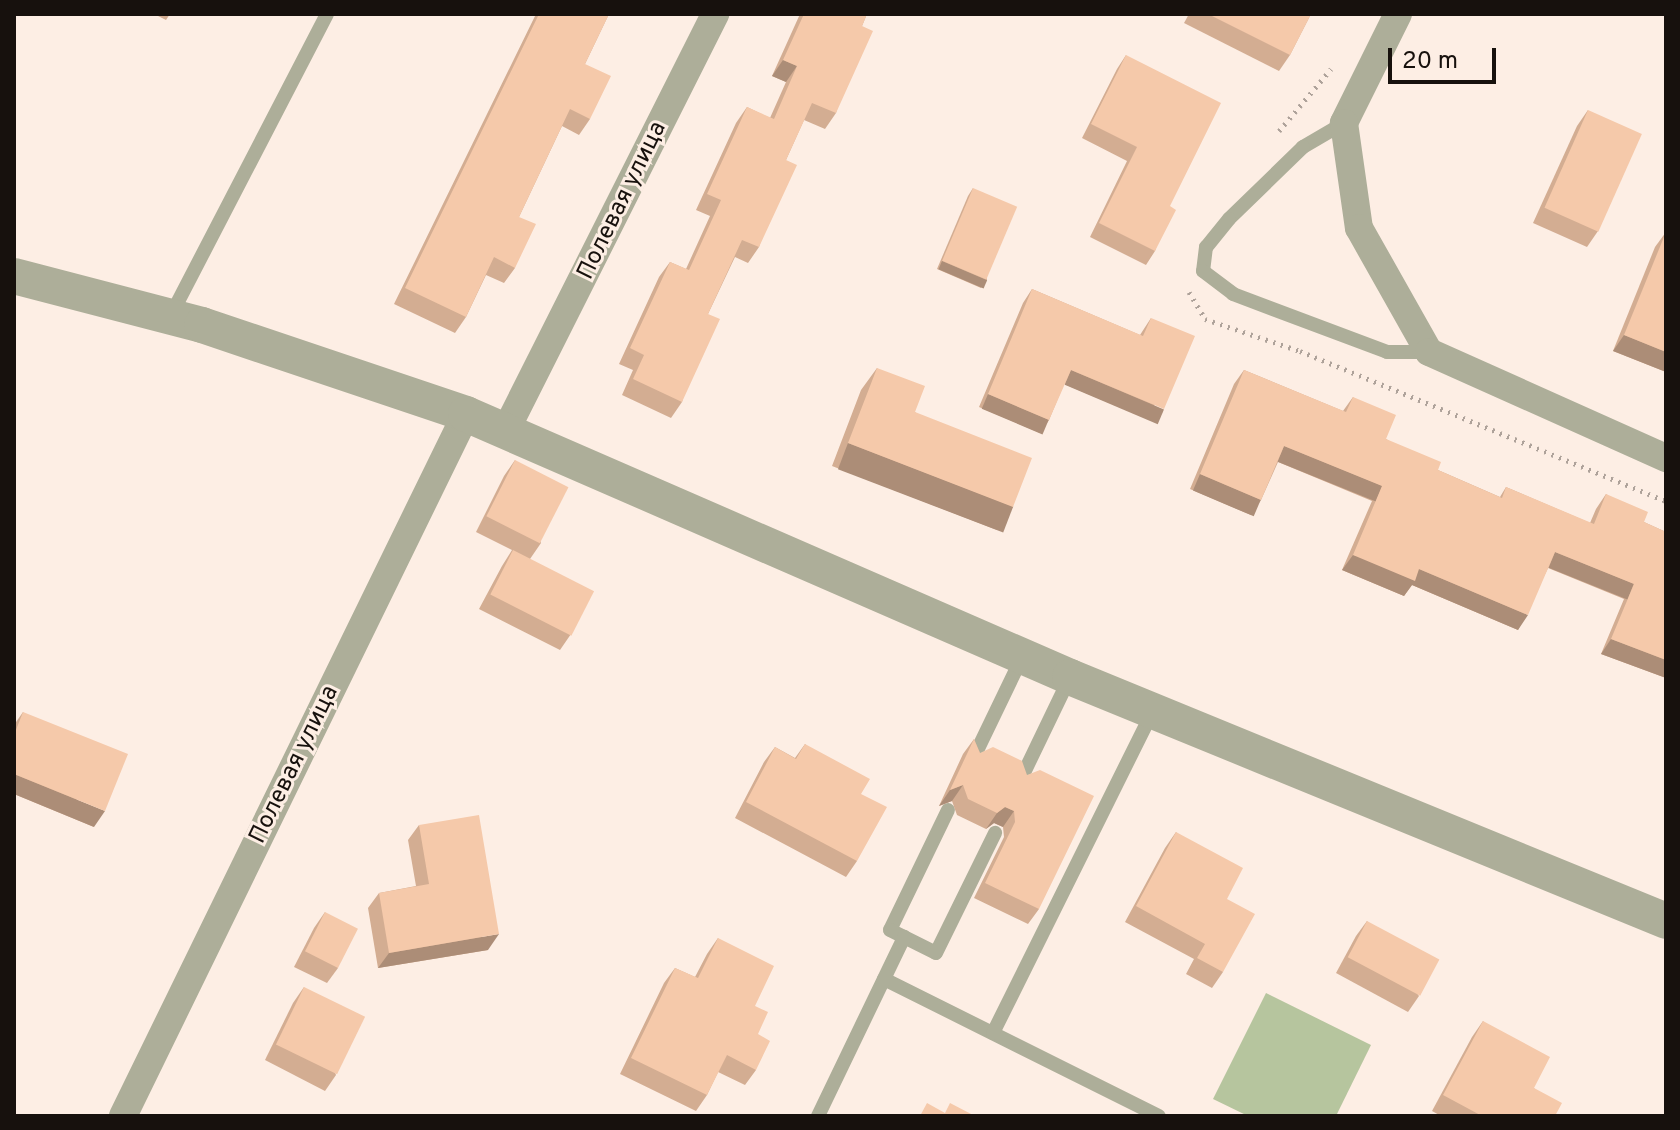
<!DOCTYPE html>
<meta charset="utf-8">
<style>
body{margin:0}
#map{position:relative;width:1680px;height:1130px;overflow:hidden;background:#fdeee4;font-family:Overpass,sans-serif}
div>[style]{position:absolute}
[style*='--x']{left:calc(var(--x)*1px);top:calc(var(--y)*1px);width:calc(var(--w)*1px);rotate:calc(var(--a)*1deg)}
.green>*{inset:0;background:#b6c59e}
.path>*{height:5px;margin-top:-2.5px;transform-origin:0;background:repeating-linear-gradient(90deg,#aea29a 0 2px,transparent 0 8px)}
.service>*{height:14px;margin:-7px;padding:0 7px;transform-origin:7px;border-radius:7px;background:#adae99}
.minor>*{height:28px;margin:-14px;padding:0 14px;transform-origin:14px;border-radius:14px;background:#adae99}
.tertiary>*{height:36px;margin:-18px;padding:0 18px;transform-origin:18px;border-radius:18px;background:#adae99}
.wall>*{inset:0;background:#d3ad92}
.shaded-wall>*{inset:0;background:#ac8d77;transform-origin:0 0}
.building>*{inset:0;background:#f5c9aa;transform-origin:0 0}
span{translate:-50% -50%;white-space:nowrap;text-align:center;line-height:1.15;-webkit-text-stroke:6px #fdeee4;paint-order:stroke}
.street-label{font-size:24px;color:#17110d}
.frame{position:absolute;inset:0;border:16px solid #17110d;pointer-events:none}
.scale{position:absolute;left:1388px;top:48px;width:108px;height:36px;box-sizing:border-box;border:4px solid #17110d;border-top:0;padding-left:10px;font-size:24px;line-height:28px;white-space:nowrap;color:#17110d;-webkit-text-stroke:6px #fdeee4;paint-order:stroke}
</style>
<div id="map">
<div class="green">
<i style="clip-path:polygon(1266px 993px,1371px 1045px,1336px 1116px,1248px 1116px,1213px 1099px)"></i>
</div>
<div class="path">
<i style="--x:1279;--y:131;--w:81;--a:-50"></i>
<i style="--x:1189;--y:292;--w:31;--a:59"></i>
<i style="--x:1205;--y:319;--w:100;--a:18.6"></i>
<i style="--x:1300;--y:351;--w:396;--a:22.3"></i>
</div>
<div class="service">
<i style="--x:1344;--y:123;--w:48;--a:149.7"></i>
<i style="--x:1303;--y:147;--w:103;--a:135.8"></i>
<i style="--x:1229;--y:219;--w:36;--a:129"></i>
<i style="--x:1206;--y:247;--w:24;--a:97"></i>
<i style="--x:1203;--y:271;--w:38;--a:37"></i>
<i style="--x:1233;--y:294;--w:165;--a:20.6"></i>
<i style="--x:1387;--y:352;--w:42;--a:0"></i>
<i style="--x:170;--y:317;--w:341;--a:-62.6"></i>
<i style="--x:973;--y:759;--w:113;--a:-64.3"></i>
<i style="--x:1020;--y:781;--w:115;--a:-64.3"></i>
<i style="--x:948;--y:810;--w:133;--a:115.8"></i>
<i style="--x:890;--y:930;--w:51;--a:26.6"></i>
<i style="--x:936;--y:953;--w:134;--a:-63.8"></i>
<i style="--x:884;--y:979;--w:307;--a:26.5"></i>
<i style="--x:993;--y:1033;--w:360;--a:-63.6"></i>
<i style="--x:818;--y:1116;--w:199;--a:-64.3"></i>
</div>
<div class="minor">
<i style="--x:1398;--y:14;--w:122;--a:116.4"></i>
<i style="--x:1344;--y:123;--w:106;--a:81.9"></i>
<i style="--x:1359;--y:228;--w:142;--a:60.6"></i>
<i style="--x:1429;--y:352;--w:260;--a:24.1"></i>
<i style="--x:506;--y:430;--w:466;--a:-63.3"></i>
<i style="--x:123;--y:1116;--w:781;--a:-63.96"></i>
</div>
<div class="tertiary">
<i style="--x:14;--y:276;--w:194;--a:14.6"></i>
<i style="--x:202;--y:325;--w:279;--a:18.6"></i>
<i style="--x:466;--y:414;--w:659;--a:23.53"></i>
<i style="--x:1070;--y:677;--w:644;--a:22.26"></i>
</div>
<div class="wall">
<i style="clip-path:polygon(154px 14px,170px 14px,166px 20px)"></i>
<i style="clip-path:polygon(536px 14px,609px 14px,585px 64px,590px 119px,579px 135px,562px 126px,519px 217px,515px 268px,504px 283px,486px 275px,466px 317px,455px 333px,394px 304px)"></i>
<i style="clip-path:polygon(800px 14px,867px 14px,862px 26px,836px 113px,825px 129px,804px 120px,786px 160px,759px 247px,748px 263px,735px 257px,708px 314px,682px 402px,671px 418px,622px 395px,633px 370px,619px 364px,659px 277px,670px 262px,686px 269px,710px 216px,696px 210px,736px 123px,747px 107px,770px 118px,786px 82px,772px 76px)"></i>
<i style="clip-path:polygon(1189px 14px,1311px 14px,1290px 55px,1279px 71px,1184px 23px)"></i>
<i style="clip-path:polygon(1126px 55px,1170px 206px,1155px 251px,1146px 265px,1090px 237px,1127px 161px,1082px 138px,1117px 69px)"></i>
<i style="clip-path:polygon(1588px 110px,1598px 231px,1587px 247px,1533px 223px,1577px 126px)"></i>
<i style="clip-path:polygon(973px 188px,987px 280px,981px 288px,937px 269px,968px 196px)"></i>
<i style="clip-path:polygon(1666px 232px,1666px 372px,1613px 351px,1655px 247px)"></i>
<i style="clip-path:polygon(1032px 289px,1140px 335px,1151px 318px,1155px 422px,1064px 384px,1049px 420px,1040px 433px,979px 407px,1023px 303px)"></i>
<i style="clip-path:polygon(877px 368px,915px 412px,1013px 507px,997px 530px,832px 466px,861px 390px)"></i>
<i style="clip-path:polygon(1244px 370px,1343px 411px,1353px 397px,1386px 439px,1438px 470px,1500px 497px,1506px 487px,1590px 523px,1596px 509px,1606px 494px,1644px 522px,1666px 532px,1666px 678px,1601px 654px,1624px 599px,1548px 568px,1518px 630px,1412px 585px,1404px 596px,1342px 570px,1372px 501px,1278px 462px,1261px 500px,1251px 515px,1190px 489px,1234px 384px)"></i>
<i style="clip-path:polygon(515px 460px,541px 543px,530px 559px,571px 634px,560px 650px,479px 609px,502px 566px,512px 550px,476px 532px,504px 476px)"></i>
<i style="clip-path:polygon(23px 712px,94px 827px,14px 794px,14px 725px)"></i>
<i style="clip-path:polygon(974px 739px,980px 753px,1022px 761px,1039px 909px,1028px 924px,974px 898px,1004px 837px,1003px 827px,994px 823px,986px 829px,957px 815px,952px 801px,939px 806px,963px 754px)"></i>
<i style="clip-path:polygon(805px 744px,861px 794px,857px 861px,846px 877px,735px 818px,764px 762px,775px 747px,795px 758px)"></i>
<i style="clip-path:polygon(419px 825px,488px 950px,378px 968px,368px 908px,379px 893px,416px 886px,408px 840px)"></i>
<i style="clip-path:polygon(1176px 832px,1227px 899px,1223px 972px,1212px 988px,1186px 974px,1194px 959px,1125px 922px,1165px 848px)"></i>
<i style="clip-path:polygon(325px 912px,338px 968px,327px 983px,294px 967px,314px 928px)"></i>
<i style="clip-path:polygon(1367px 921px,1419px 996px,1408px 1012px,1336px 973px,1356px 936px)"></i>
<i style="clip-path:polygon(718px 938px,755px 1006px,758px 1034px,756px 1070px,745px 1085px,718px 1072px,707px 1095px,696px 1111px,620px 1074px,664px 983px,675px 968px,695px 977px,707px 954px)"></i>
<i style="clip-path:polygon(304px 987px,336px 1075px,325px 1091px,265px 1060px,293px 1003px)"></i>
<i style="clip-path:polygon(1483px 1021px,1534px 1088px,1555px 1116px,1441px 1116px,1432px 1111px,1472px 1037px)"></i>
</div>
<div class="shaded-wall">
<i style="clip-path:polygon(783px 60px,797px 66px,786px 82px,772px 76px)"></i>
<i style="left:942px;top:261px;width:49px;height:9px;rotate:23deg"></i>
<i style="clip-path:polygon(1624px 335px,1666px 352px,1666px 372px,1613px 351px)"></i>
<i style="left:1071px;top:370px;width:101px;height:16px;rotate:23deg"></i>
<i style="left:988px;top:394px;width:66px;height:16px;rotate:23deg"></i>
<i style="left:848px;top:443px;width:177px;height:28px;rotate:21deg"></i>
<i style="left:1284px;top:446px;width:106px;height:17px;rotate:22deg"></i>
<i style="left:1200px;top:474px;width:66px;height:18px;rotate:23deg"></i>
<i style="left:1555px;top:552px;width:85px;height:17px;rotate:22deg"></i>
<i style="clip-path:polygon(1353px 555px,1419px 569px,1528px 615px,1518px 630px,1412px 585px,1404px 596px,1342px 570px)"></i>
<i style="clip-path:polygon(1611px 639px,1666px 660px,1666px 678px,1601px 654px)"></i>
<i style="clip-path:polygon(14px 774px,105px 811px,94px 827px,14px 794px)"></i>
<i style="clip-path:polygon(963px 785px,952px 801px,939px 806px,950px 790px)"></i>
<i style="clip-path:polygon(1005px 807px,1014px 811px,1003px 827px,994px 823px,986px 829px,997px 813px)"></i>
<i style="clip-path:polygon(499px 934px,488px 950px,378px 968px,389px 953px)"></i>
</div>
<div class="building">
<i style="clip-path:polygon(539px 14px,609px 14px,585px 64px,611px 76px,590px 119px,570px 109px,519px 217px,536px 224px,515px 268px,494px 257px,466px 317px,405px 288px)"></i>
<i style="clip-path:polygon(804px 14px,867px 14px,862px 26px,873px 31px,836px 113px,812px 103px,786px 160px,797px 165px,759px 247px,742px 240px,708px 314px,720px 319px,682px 402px,633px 379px,644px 355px,630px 348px,670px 262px,689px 270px,721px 200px,707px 194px,747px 107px,774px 119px,797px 66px,783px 60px)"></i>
<i style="clip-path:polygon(1208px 14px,1311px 14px,1290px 55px)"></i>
<i style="clip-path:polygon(1126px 55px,1221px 103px,1170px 206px,1176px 210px,1155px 251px,1099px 223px,1137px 147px,1091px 124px)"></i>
<i style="left:1588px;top:110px;width:59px;height:107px;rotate:24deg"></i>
<i style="left:973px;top:188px;width:48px;height:79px;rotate:23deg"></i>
<i style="clip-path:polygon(1666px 232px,1666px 352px,1624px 335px)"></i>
<i style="clip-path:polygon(1032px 289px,1143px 336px,1151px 318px,1195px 336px,1164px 409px,1071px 370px,1049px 420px,988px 394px)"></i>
<i style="clip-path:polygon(877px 368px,925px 386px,915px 412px,1032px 458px,1013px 507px,848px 443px)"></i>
<i style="clip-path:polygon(1244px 370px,1346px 412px,1353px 397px,1396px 415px,1386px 439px,1441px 462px,1438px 470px,1502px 498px,1506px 487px,1594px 524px,1606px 494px,1648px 512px,1644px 522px,1666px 532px,1666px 660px,1611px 639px,1634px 584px,1555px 552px,1528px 615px,1419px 569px,1415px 581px,1353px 555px,1382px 486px,1284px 446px,1261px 500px,1200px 474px)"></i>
<i style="left:515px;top:460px;width:60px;height:63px;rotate:27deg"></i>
<i style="left:513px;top:550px;width:91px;height:50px;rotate:27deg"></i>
<i style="clip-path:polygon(23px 712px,128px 754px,105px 811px,14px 774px,14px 735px)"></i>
<i style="clip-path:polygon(974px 739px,980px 753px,993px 747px,1022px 761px,1027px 775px,1040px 770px,1094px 796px,1039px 909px,985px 883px,1015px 822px,1014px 811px,1005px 807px,997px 813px,968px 799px,963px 785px,950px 790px)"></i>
<i style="clip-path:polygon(805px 744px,870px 779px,861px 794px,887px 807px,857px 861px,746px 802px,775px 747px,796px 759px)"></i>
<i style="clip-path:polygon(479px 815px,499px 934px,389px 953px,379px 893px,429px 884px,419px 825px)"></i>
<i style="clip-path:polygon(1176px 832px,1243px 868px,1227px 899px,1255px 914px,1223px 972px,1197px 958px,1205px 944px,1136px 906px)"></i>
<i style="left:325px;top:912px;width:37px;height:44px;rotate:27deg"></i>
<i style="left:1367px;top:921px;width:82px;height:41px;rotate:28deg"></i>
<i style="clip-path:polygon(718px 938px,774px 966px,755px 1006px,768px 1012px,758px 1034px,770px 1041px,756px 1070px,727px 1055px,707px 1095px,631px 1058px,675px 968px,698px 978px)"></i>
<i style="left:304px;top:987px;width:68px;height:64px;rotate:26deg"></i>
<i style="clip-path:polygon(1483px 1021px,1550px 1057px,1534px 1088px,1562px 1103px,1555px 1116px,1482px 1116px,1443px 1095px)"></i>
<i style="clip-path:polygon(927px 1103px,945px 1113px,950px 1103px,975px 1116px,920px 1116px)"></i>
</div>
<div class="street-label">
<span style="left:623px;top:201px;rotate:-64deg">Полевая улица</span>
<span style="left:295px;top:765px;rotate:-64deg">Полевая улица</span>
</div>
<div class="frame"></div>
<div class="scale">20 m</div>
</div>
